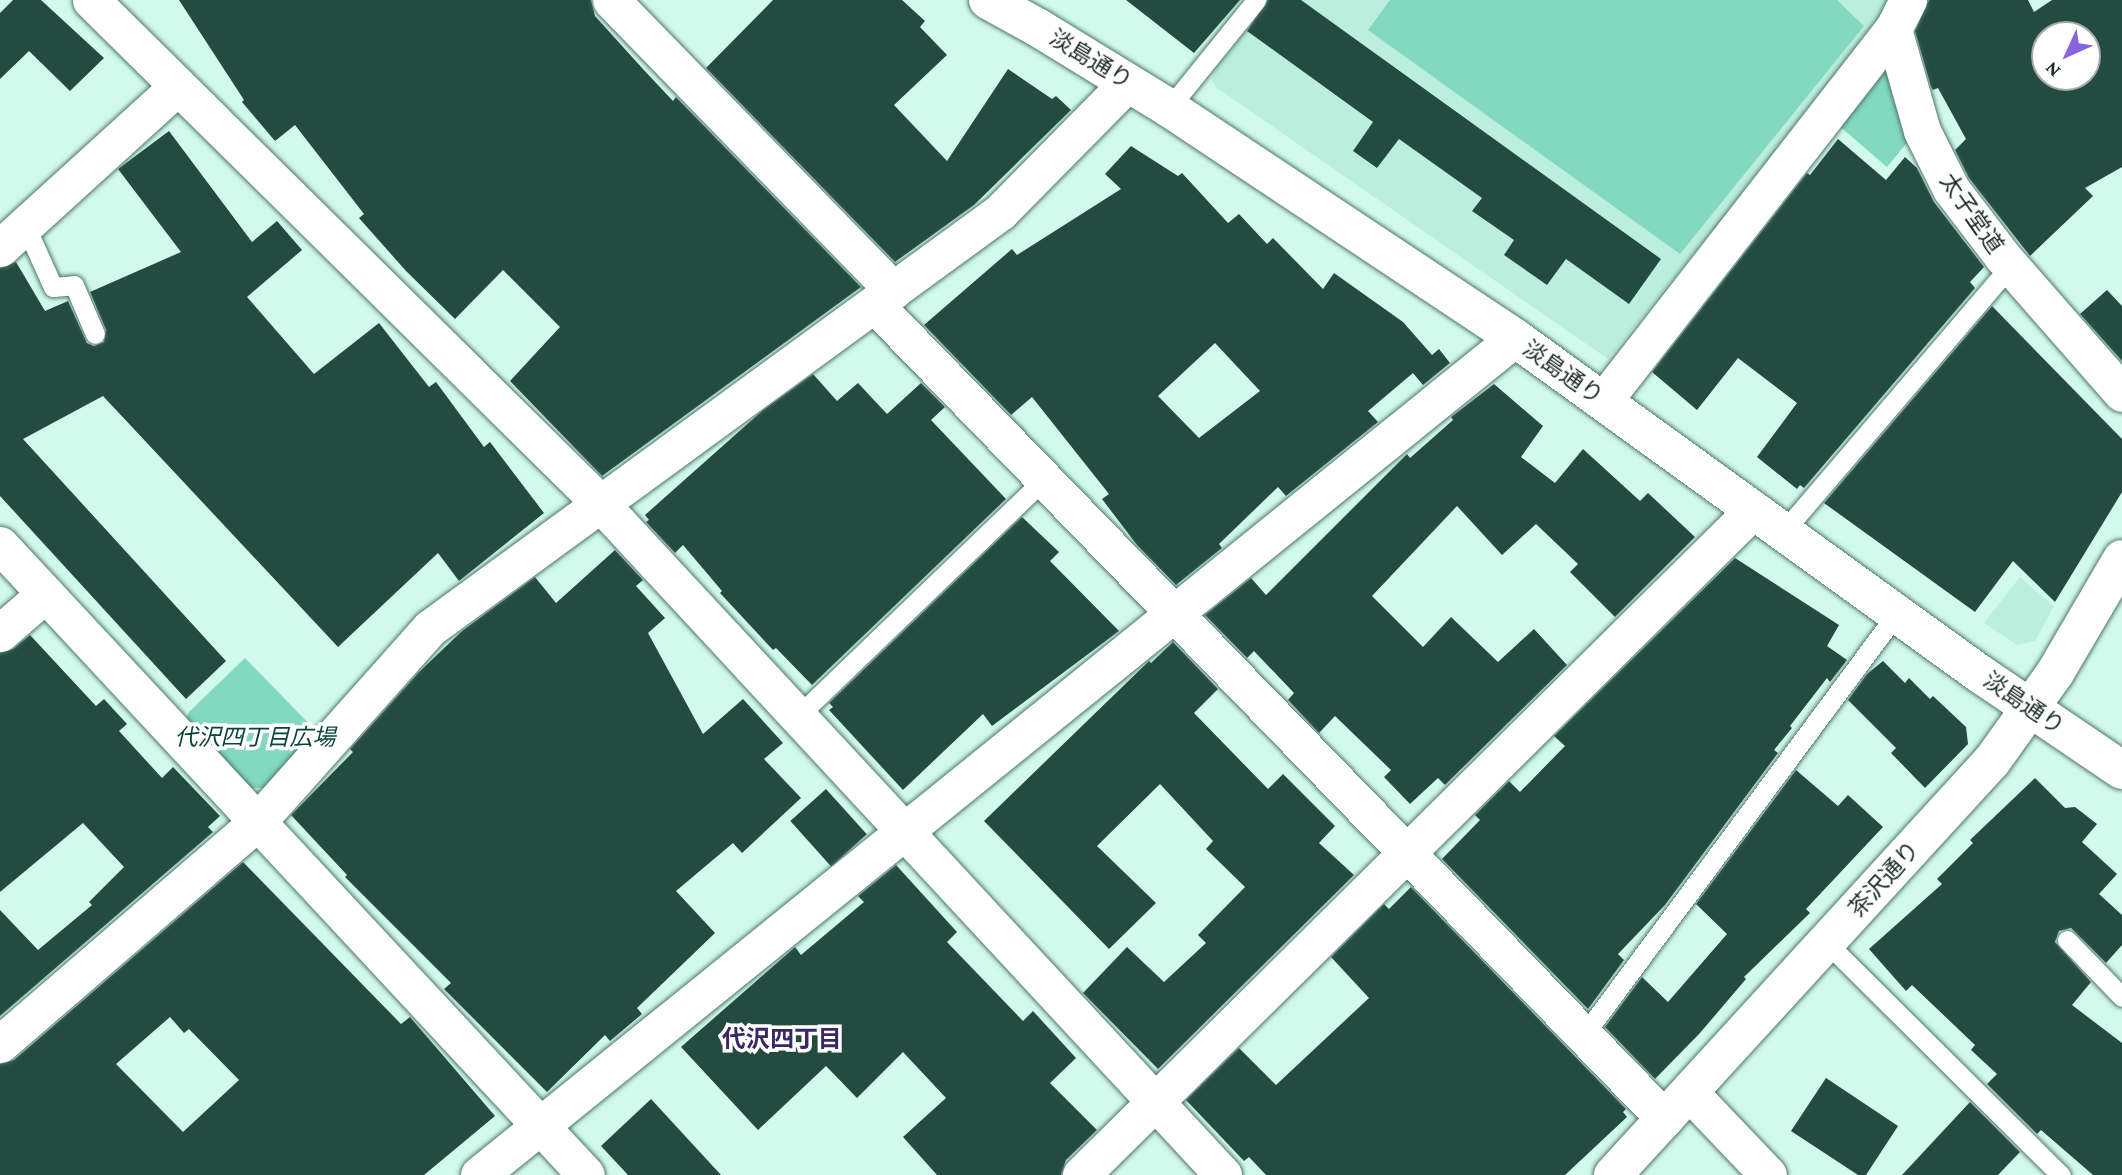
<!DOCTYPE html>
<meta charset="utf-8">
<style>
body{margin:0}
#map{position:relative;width:2122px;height:1175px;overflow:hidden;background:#d0faec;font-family:"Crimson Pro","Noto Sans JP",serif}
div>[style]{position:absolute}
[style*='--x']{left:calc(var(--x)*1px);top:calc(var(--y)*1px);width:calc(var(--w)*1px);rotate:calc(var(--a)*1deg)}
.built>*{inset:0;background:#bceede}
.green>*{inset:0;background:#82d9c0}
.building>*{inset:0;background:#234b40;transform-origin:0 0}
.roads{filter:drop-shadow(0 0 2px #4f756a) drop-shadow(0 0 2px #4f756a)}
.service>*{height:19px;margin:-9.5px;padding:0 9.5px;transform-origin:9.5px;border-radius:9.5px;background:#fff}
.minor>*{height:37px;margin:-18.5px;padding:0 18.5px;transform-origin:18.5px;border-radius:18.5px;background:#fff}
.tertiary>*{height:38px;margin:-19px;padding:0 19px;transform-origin:19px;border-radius:19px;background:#fff}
.secondary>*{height:38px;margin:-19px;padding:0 19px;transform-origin:19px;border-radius:19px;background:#fff}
span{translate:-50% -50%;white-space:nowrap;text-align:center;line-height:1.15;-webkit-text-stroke:7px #fff;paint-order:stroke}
.street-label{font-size:23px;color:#1b2b26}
.park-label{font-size:23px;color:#094437;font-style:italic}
.neighbourhood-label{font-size:24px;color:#392863;font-weight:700}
.north{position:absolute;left:2031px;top:21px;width:70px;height:70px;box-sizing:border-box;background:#fff;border:2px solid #a4aaa8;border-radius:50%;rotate:225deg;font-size:19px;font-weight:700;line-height:28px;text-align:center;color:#1b2b26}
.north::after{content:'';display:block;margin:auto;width:24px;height:32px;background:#8763de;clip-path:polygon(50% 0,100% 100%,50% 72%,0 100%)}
</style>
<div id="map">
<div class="built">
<i style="clip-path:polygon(1270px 0,1894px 0,1883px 21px,1608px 359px,1217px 88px,1212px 80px,1215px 70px)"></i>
<i style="clip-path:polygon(2020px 577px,2054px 606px,2035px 641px,2017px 645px,1984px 623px)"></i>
</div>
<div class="green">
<i style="clip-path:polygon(1390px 0,1837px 0,1864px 26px,1680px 254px,1368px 30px)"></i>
<i style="clip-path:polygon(1885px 61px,1914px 134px,1887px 167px,1837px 124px)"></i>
<i style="clip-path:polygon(245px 658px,323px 738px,275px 788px,238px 788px,181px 731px,189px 712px)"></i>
</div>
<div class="building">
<i style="clip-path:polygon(13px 0,41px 0,104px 58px,70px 91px,29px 51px,0 79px,0 13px)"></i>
<i style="clip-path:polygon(179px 0,591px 0,595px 16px,642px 68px,673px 101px,676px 97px,861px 287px,602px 476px,510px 381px,560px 327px,503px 270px,455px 319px,406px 271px,359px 218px,364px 214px,295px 125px,275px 141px,242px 102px,244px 100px)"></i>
<i style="clip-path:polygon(773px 0,902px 0,925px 21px,920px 27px,947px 55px,894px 105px,947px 161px,1008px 69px,1052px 99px,1056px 96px,1071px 110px,974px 205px,895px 262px,706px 68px)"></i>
<i style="clip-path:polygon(1126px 0,1240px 0,1194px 53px)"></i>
<i style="clip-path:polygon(1268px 0,1301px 0,1661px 259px,1629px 304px,1566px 259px,1547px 285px,1504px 255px,1514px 240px,1472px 211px,1482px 198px,1399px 139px,1377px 168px,1353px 151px,1373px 122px,1247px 31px)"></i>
<i style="clip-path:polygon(evenodd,1929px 0,2028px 0,2034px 12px,2052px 0,2122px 0,2122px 167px,2085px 188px,2093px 196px,2030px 256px,1969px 178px,1955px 150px,1966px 139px,1938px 88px,1933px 90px,1931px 87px,1915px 31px,1929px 0,2045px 35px,2087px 35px,2087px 77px,2045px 77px,2045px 35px)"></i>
<i style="clip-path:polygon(169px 131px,252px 242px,277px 221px,302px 250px,247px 297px,314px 374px,379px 323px,429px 387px,436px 382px,484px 447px,490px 442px,544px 513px,459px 581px,438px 553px,338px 647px,103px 396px,23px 439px,226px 661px,186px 699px,0 496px,0 268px,16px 262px,45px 311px,68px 301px,87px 343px,94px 346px,104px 342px,106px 330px,90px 292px,181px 252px,118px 169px)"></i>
<i style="clip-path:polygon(1838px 139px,1886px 180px,1905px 157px,1917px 168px,1934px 202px,1984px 267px,1970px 282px,1975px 288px,1804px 488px,1800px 485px,1797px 489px,1757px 457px,1797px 403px,1738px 358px,1697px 410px,1652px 372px,1807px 173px,1810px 175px)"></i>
<i style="clip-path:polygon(evenodd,1131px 146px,1178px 176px,1182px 173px,1228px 223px,1239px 214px,1267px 244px,1273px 238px,1323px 289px,1334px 273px,1403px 322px,1432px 355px,1439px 349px,1450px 363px,1423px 385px,1413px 373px,1368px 411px,1378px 422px,1286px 496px,1278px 487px,1219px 544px,1222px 548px,1176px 585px,1137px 545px,1102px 499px,1109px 494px,1032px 397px,1011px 415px,924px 325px,1012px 249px,1017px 255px,1121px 189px,1105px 174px,1131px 146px,1215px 343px,1260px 391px,1199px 438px,1158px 396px,1215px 343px)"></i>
<i style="clip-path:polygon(2107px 290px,2122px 306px,2122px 361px,2080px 314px)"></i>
<i style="clip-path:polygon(1992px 306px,2122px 439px,2122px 492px,2055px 602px,2013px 561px,1975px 612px,1824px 503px)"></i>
<i style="clip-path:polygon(813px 374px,837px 401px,858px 383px,887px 414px,921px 383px,945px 407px,931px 420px,1006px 499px,812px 685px,776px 648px,773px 650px,720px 593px,722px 591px,683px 545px,675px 553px,646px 522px,649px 520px,645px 515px,762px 411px)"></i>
<i style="clip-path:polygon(1494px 384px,1543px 426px,1521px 457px,1555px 483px,1583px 449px,1640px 501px,1648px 493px,1695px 537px,1615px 617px,1570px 572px,1578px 564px,1536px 524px,1502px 555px,1457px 506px,1372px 596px,1423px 647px,1451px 617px,1498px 662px,1534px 629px,1567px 665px,1445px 785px,1438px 778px,1410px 804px,1384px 777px,1391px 770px,1335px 716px,1319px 733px,1288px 700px,1294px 693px,1254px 651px,1247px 658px,1205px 615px,1251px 578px,1266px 595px,1407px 454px,1410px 458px,1453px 420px,1451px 417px)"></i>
<i style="clip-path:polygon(1022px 517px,1059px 552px,1050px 561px,1119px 631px,992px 726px,983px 714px,903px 790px,829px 710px,833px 707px,829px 703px)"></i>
<i style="clip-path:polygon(615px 550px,643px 580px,636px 586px,665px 618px,648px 633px,703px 734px,743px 699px,783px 743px,764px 759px,801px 798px,742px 853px,733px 843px,676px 891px,715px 933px,637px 1008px,642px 1014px,610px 1041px,605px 1035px,547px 1092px,444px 989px,451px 983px,345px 877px,347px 875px,291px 815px,353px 752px,350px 749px,419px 672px,462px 631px,535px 577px,556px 603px)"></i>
<i style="clip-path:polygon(1735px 558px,1839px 625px,1827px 646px,1847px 660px,1830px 682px,1827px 678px,1790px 726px,1792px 728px,1774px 750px,1778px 753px,1665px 905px,1618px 954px,1624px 960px,1588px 1009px,1442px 859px,1480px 820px,1475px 815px,1509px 781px,1520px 792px,1565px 746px,1554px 736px)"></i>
<i style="clip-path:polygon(30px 635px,96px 706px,104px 699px,127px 724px,119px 731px,162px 778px,173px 767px,220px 816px,208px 827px,213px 832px,0 1016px,0 910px,38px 950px,92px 905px,89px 902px,124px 867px,83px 823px,0 892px,0 653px,13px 649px)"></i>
<i style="clip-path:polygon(1173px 642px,1218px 689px,1194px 713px,1268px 789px,1283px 774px,1335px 826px,1319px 843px,1354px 875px,1158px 1069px,1083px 993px,1127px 947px,1164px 982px,1206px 943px,1198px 935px,1245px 887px,1206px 849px,1213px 841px,1160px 784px,1097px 846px,1156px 903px,1109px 949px,984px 821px,1149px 661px,1151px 663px)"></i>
<i style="clip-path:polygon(1883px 661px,1905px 683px,1909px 678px,1930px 699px,1933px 696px,1966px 727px,1968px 744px,1925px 788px,1891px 753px,1896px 748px,1848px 700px,1867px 674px)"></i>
<i style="clip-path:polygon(1796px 770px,1838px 806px,1848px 795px,1883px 827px,1806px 909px,1810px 913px,1744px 977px,1746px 979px,1700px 1033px,1655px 1079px,1605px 1027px,1642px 977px,1668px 1002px,1727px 934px,1696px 904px)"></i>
<i style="clip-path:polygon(2035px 778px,2065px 808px,2075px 807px,2097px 824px,2082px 842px,2117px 874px,2099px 894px,2122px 915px,2122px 945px,2106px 963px,2071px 928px,2059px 931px,2055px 942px,2091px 982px,2072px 1005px,2122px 1043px,2122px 1175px,2093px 1175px,2041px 1130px,2037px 1134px,1987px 1084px,1997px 1074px,1971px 1050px,1975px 1045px,1912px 985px,1906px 991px,1869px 949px,1942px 884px,1937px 879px,1973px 843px,1970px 840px)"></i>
<i style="left:826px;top:789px;width:61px;height:48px;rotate:48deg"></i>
<i style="clip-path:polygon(evenodd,243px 862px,401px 1024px,410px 1017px,495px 1116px,424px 1175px,0 1175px,0 1064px,14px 1060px,243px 862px,170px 1017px,184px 1033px,189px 1029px,239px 1080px,183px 1132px,116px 1064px,170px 1017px)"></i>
<i style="clip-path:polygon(896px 865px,957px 932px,947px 942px,1023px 1021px,1033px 1011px,1076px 1058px,1050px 1083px,1097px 1130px,1066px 1160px,1061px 1175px,937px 1175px,903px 1137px,946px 1098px,903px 1052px,857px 1098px,826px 1066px,758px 1130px,681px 1047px,795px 947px,801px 955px,864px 902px,858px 896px)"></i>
<i style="clip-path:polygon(1411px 887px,1626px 1109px,1623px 1112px,1627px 1117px,1565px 1175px,1266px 1175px,1249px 1157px,1244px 1161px,1186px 1100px,1239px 1048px,1276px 1085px,1369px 998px,1331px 957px,1384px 904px,1389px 909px)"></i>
<i style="clip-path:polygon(1826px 1078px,1898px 1126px,1866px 1175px,1858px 1175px,1791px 1131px)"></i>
<i style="clip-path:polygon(651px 1099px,721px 1175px,628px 1175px,601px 1146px)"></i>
<i style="clip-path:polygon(1970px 1102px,2020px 1152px,1998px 1175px,1902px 1175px)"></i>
</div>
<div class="roads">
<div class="service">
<i style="--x:1169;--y:108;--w:139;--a:-51.1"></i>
<i style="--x:25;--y:225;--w:68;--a:65.7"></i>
<i style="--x:53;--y:287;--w:21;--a:-5"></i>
<i style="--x:74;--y:285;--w:53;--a:66.8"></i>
<i style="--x:1783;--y:532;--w:350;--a:-49.5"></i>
<i style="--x:799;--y:715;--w:339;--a:-43.9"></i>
<i style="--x:2067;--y:940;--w:79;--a:46"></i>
<i style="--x:1826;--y:942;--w:331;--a:44.8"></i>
<i style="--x:1583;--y:1036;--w:527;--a:-53.41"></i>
</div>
<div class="minor">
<i style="--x:91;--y:0;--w:714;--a:44.66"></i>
<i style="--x:599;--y:502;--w:918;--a:47.16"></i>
<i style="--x:611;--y:0;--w:405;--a:45.8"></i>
<i style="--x:1908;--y:0;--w:33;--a:117"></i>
<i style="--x:1893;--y:29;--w:106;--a:74.1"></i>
<i style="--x:1922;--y:131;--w:65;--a:63.4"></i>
<i style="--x:1951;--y:189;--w:84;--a:52.7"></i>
<i style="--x:2002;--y:256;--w:182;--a:48.8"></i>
<i style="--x:0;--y:248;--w:239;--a:-42.3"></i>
<i style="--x:875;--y:305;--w:1134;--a:45.86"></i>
<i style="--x:1604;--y:400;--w:470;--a:-52.1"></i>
<i style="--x:0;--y:545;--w:860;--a:47.07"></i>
<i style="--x:0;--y:633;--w:60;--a:-40.9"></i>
<i style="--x:0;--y:1044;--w:341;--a:-40.8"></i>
<i style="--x:258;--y:821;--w:259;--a:-48.3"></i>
<i style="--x:430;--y:628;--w:706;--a:-36.12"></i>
<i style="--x:1000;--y:212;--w:182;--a:-45.4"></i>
<i style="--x:1690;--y:1093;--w:113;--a:46.4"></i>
<i style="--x:479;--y:1175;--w:1332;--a:-38.94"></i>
<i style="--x:1081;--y:1175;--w:945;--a:-44.7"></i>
</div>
<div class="tertiary">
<i style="--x:1613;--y:1175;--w:561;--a:-47.53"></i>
<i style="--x:1992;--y:761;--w:108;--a:-54.4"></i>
<i style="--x:2055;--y:673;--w:132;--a:-59.6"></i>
</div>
<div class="secondary">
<i style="--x:988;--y:0;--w:56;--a:28.9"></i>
<i style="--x:1037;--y:27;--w:155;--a:31.5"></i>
<i style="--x:1169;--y:108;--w:415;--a:33.6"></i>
<i style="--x:1515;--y:338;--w:574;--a:35.85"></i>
<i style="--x:1980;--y:674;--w:171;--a:34.1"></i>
</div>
</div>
<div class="street-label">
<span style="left:1091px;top:59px;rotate:31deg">淡島通り</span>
<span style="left:1972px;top:213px;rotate:55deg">太子堂道</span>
<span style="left:1563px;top:372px;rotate:35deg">淡島通り</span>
<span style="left:2024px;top:703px;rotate:34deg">淡島通り</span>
<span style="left:1884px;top:879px;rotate:-48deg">茶沢通り</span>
</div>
<div class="park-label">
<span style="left:255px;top:737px">代沢四丁目広場</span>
</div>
<div class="neighbourhood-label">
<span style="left:782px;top:1039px">代沢四丁目</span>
</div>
<div class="north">N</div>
</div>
